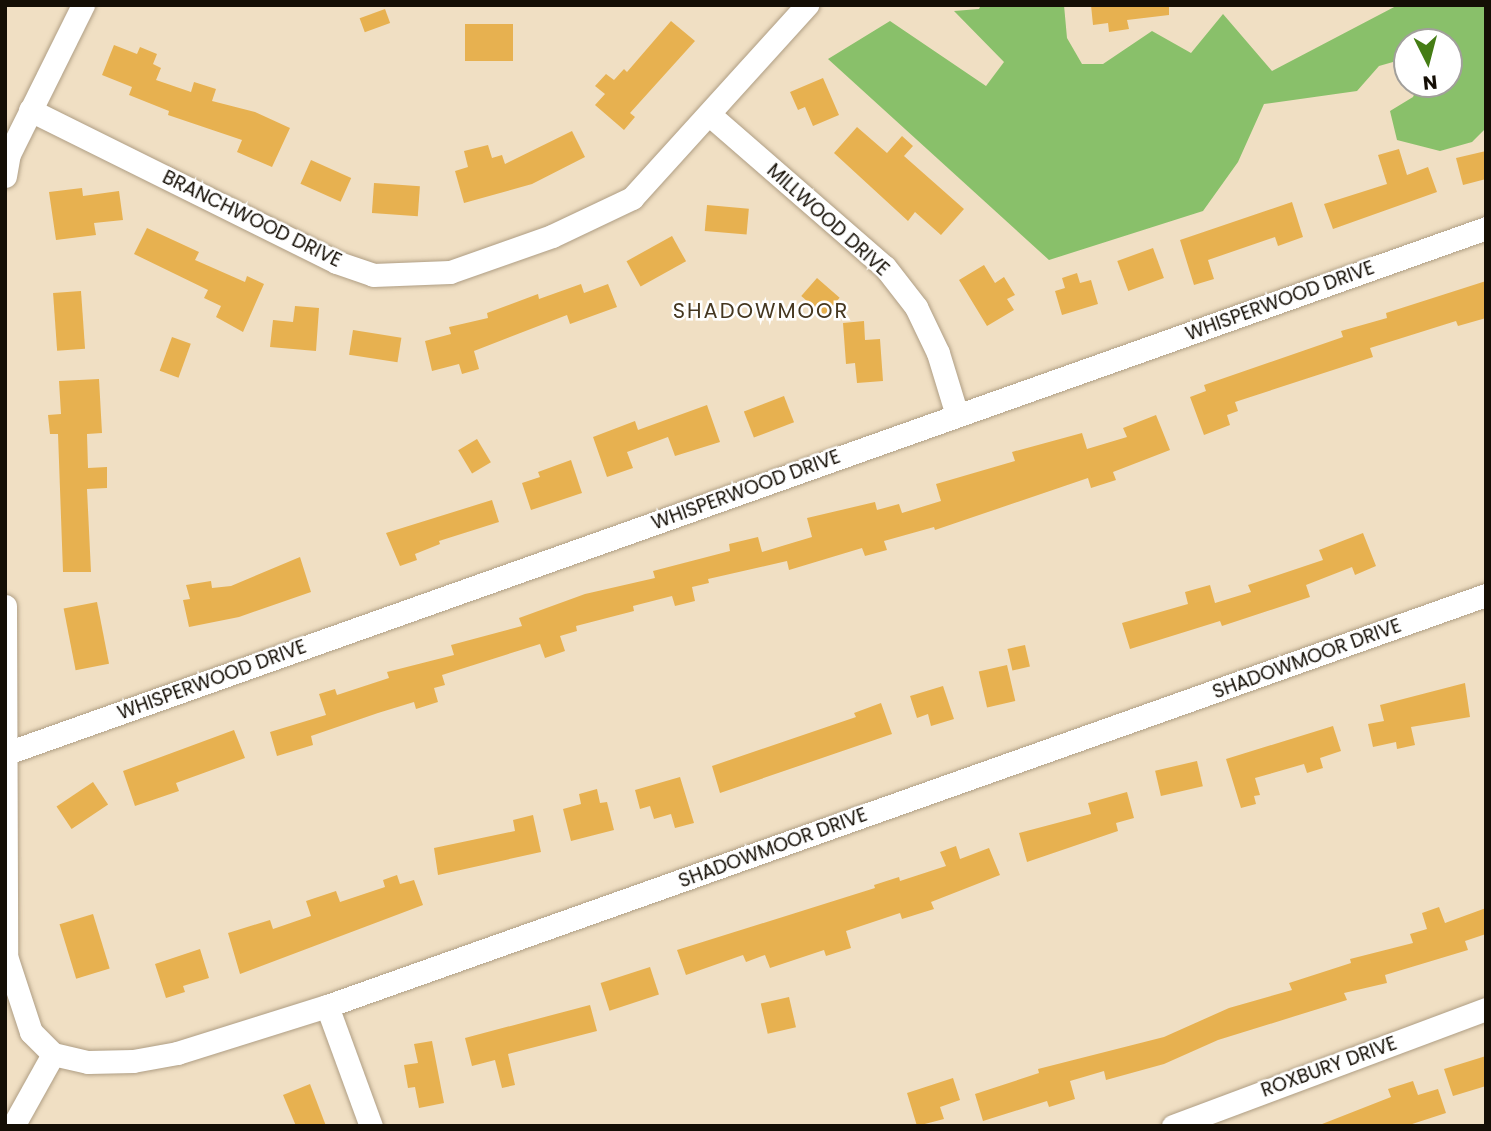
<!DOCTYPE html>
<style>
body{margin:0}
#map{position:relative;width:1491px;height:1131px;overflow:hidden;background:#f0dfc3;font-family:Poppins,sans-serif}
div>[style]{position:absolute}
[style*='--x']{left:calc(var(--x)*1px);top:calc(var(--y)*1px);width:calc(var(--w)*1px);rotate:calc(var(--a)*1deg)}
.forest>*{inset:0;background:#89c06a}
.building>*{inset:0;background:#e7b150;transform-origin:0 0}
.roads{filter:drop-shadow(0 0 2px #af9e84) drop-shadow(0 0 2px #af9e84)}
.minor>*{height:23px;margin:-11.5px;padding:0 11.5px;transform-origin:11.5px;border-radius:11.5px;background:#fff}
span{translate:-50% -50%;white-space:nowrap;text-align:center;line-height:1.15;-webkit-text-stroke:5px #fff;paint-order:stroke}
.street-label{font-size:19px;color:#140e05}
.neighbourhood-label{font-size:21px;color:#453720;letter-spacing:2px}
.frame{position:absolute;inset:0;border:7px solid #140e05;pointer-events:none}
.north{position:absolute;left:1393px;top:28px;width:70px;height:70px;box-sizing:border-box;background:#fff;border:2px solid #a19f9b;border-radius:50%;rotate:174deg;font-size:19px;font-weight:700;line-height:28px;text-align:center;color:#140e05}
.north::after{content:'';display:block;margin:auto;width:24px;height:32px;background:#457d15;clip-path:polygon(50% 0,100% 100%,50% 72%,0 100%)}
</style>
<div id="map">
<div class="forest">
<i style="clip-path:polygon(981px 5px,1064px 5px,1067px 38px,1082px 64px,1103px 64px,1152px 31px,1191px 53px,1223px 14px,1272px 71px,1398px 5px,1486px 5px,1486px 128px,1472px 142px,1440px 151px,1397px 140px,1390px 111px,1413px 97px,1418px 84px,1449px 84px,1449px 42px,1407px 42px,1407px 58px,1379px 66px,1357px 91px,1264px 104px,1238px 162px,1203px 211px,1049px 260px,828px 59px,890px 21px,986px 86px,1004px 62px,954px 11px,979px 9px)"></i>
</div>
<div class="building">
<i style="clip-path:polygon(1091px 5px,1169px 5px,1169px 15px,1127px 20px,1129px 29px,1109px 32px,1108px 23px,1093px 25px)"></i>
<i style="left:385px;top:9px;width:15px;height:27px;rotate:70deg"></i>
<i style="clip-path:polygon(671px 21px,695px 41px,630px 113px,635px 117px,624px 130px,595px 105px,605px 94px,595px 86px,606px 74px,614px 80px,624px 69px,627px 72px)"></i>
<i style="left:465px;top:24px;width:48px;height:37px"></i>
<i style="clip-path:polygon(114px 45px,137px 54px,140px 47px,157px 54px,153px 64px,161px 68px,156px 80px,191px 92px,194px 82px,216px 89px,212px 101px,255px 112px,290px 128px,272px 167px,237px 152px,242px 140px,168px 115px,169px 111px,129px 95px,132px 87px,102px 75px)"></i>
<i style="clip-path:polygon(823px 78px,839px 115px,813px 126px,805px 107px,798px 110px,790px 92px)"></i>
<i style="clip-path:polygon(857px 127px,887px 153px,902px 136px,913px 146px,904px 156px,964px 209px,941px 235px,915px 212px,908px 221px,834px 153px)"></i>
<i style="clip-path:polygon(572px 131px,585px 157px,532px 184px,464px 203px,455px 171px,468px 167px,464px 151px,488px 145px,492px 158px,502px 155px,505px 164px)"></i>
<i style="clip-path:polygon(1399px 149px,1407px 175px,1428px 167px,1437px 192px,1333px 229px,1324px 204px,1387px 184px,1378px 155px)"></i>
<i style="clip-path:polygon(1486px 151px,1486px 179px,1463px 185px,1456px 158px)"></i>
<i style="left:311px;top:160px;width:44px;height:26px;rotate:24deg"></i>
<i style="left:374px;top:183px;width:46px;height:30px;rotate:4deg"></i>
<i style="clip-path:polygon(82px 188px,83px 196px,119px 191px,123px 220px,94px 223px,96px 235px,56px 240px,49px 192px)"></i>
<i style="clip-path:polygon(1292px 202px,1303px 237px,1278px 246px,1275px 237px,1208px 260px,1214px 279px,1194px 285px,1180px 240px)"></i>
<i style="left:707px;top:205px;width:42px;height:26px;rotate:5deg"></i>
<i style="clip-path:polygon(147px 228px,199px 252px,195px 260px,245px 282px,247px 276px,264px 284px,243px 332px,216px 317px,221px 306px,204px 298px,208px 290px,134px 254px)"></i>
<i style="left:672px;top:236px;width:29px;height:52px;rotate:61deg"></i>
<i style="left:1153px;top:248px;width:32px;height:38px;rotate:70deg"></i>
<i style="clip-path:polygon(984px 265px,995px 283px,1004px 277px,1015px 295px,1007px 299px,1014px 310px,987px 326px,959px 280px)"></i>
<i style="clip-path:polygon(1077px 273px,1080px 283px,1091px 280px,1098px 304px,1062px 315px,1055px 291px,1065px 288px,1062px 278px)"></i>
<i style="left:817px;top:278px;width:30px;height:24px;rotate:41deg"></i>
<i style="clip-path:polygon(1486px 281px,1486px 318px,1458px 326px,1456px 321px,1370px 348px,1373px 357px,1235px 402px,1238px 411px,1227px 415px,1230px 425px,1204px 435px,1190px 397px,1206px 391px,1204px 385px,1343px 337px,1341px 331px,1387px 318px,1386px 313px)"></i>
<i style="clip-path:polygon(581px 284px,584px 293px,608px 284px,617px 307px,570px 324px,567px 315px,474px 351px,479px 369px,462px 374px,459px 364px,432px 371px,425px 341px,451px 334px,449px 327px,488px 318px,487px 313px,538px 294px,539px 299px)"></i>
<i style="left:81px;top:291px;width:58px;height:28px;rotate:86deg"></i>
<i style="clip-path:polygon(295px 306px,319px 308px,316px 351px,270px 347px,273px 320px,293px 322px)"></i>
<i style="clip-path:polygon(864px 321px,865px 340px,880px 339px,883px 381px,857px 383px,855px 363px,846px 364px,843px 323px)"></i>
<i style="left:353px;top:330px;width:49px;height:25px;rotate:9deg"></i>
<i style="left:172px;top:337px;width:20px;height:36px;rotate:20deg"></i>
<i style="clip-path:polygon(99px 379px,102px 433px,87px 434px,88px 468px,107px 467px,107px 488px,87px 489px,91px 572px,63px 572px,58px 434px,50px 434px,48px 415px,61px 414px,59px 381px)"></i>
<i style="left:784px;top:396px;width:28px;height:43px;rotate:69deg"></i>
<i style="clip-path:polygon(707px 405px,720px 442px,675px 456px,668px 437px,627px 452px,633px 468px,607px 477px,593px 437px,635px 421px,638px 430px)"></i>
<i style="clip-path:polygon(1156px 415px,1170px 450px,1113px 472px,1116px 480px,1091px 488px,1088px 478px,935px 530px,934px 527px,884px 541px,887px 550px,865px 556px,862px 548px,789px 570px,787px 561px,708px 579px,709px 583px,692px 587px,695px 601px,675px 606px,672px 596px,633px 606px,634px 611px,576px 626px,577px 631px,560px 636px,565px 651px,545px 658px,540px 644px,442px 675px,445px 685px,434px 688px,438px 702px,416px 709px,414px 702px,378px 713px,311px 736px,313px 745px,277px 756px,270px 732px,326px 715px,319px 694px,335px 689px,337px 695px,389px 678px,387px 672px,454px 655px,451px 645px,522px 626px,519px 618px,585px 594px,655px 578px,653px 571px,730px 551px,729px 544px,758px 537px,762px 552px,812px 537px,807px 518px,875px 502px,877px 510px,899px 504px,902px 513px,941px 501px,936px 484px,1015px 461px,1012px 452px,1082px 433px,1087px 449px,1127px 437px,1123px 428px)"></i>
<i style="left:477px;top:439px;width:27px;height:22px;rotate:59deg"></i>
<i style="clip-path:polygon(571px 460px,582px 493px,531px 510px,522px 483px,540px 477px,538px 472px)"></i>
<i style="clip-path:polygon(492px 500px,499px 522px,439px 541px,440px 544px,415px 554px,417px 560px,400px 566px,386px 533px)"></i>
<i style="clip-path:polygon(1363px 533px,1376px 566px,1355px 575px,1352px 567px,1306px 585px,1310px 597px,1222px 626px,1220px 621px,1130px 649px,1122px 623px,1188px 604px,1185px 592px,1210px 585px,1215px 603px,1251px 592px,1248px 585px,1323px 560px,1319px 550px)"></i>
<i style="clip-path:polygon(300px 557px,311px 592px,239px 617px,189px 627px,183px 600px,190px 599px,186px 585px,211px 581px,212px 588px,231px 586px)"></i>
<i style="left:97px;top:602px;width:63px;height:34px;rotate:79deg"></i>
<i style="left:1025px;top:645px;width:22px;height:18px;rotate:77deg"></i>
<i style="left:1007px;top:665px;width:37px;height:29px;rotate:77deg"></i>
<i style="clip-path:polygon(1465px 683px,1470px 717px,1411px 727px,1415px 745px,1397px 749px,1396px 742px,1373px 747px,1368px 724px,1384px 721px,1380px 705px)"></i>
<i style="clip-path:polygon(943px 686px,954px 719px,931px 726px,928px 714px,917px 718px,910px 696px)"></i>
<i style="clip-path:polygon(881px 703px,892px 734px,720px 793px,712px 766px,856px 717px,854px 713px)"></i>
<i style="clip-path:polygon(1333px 726px,1341px 751px,1320px 758px,1323px 768px,1307px 773px,1304px 764px,1255px 778px,1260px 795px,1254px 796px,1256px 804px,1241px 808px,1226px 759px)"></i>
<i style="clip-path:polygon(234px 730px,245px 758px,176px 783px,179px 791px,135px 806px,123px 771px)"></i>
<i style="left:1197px;top:761px;width:26px;height:43px;rotate:77deg"></i>
<i style="clip-path:polygon(680px 777px,694px 823px,675px 828px,671px 814px,654px 819px,650px 806px,640px 809px,635px 790px)"></i>
<i style="left:93px;top:782px;width:27px;height:44px;rotate:56deg"></i>
<i style="clip-path:polygon(597px 789px,600px 803px,607px 802px,614px 830px,571px 841px,563px 809px,581px 804px,579px 794px)"></i>
<i style="clip-path:polygon(1127px 792px,1134px 818px,1116px 823px,1118px 831px,1027px 862px,1019px 833px,1091px 814px,1088px 803px)"></i>
<i style="clip-path:polygon(533px 815px,541px 852px,438px 875px,434px 848px,515px 831px,513px 820px)"></i>
<i style="clip-path:polygon(956px 846px,960px 859px,989px 848px,1000px 875px,931px 902px,934px 909px,902px 919px,900px 913px,846px 931px,851px 948px,826px 956px,824px 950px,770px 968px,765px 955px,746px 962px,743px 955px,686px 975px,677px 950px,875px 888px,874px 885px,899px 877px,900px 881px,946px 866px,940px 852px)"></i>
<i style="clip-path:polygon(397px 875px,400px 884px,414px 880px,423px 905px,240px 974px,228px 933px,270px 920px,273px 929px,311px 916px,306px 901px,336px 891px,340px 902px,385px 887px,383px 880px)"></i>
<i style="clip-path:polygon(1439px 907px,1445px 923px,1486px 908px,1486px 934px,1465px 941px,1468px 950px,1385px 975px,1387px 983px,1344px 993px,1347px 1000px,1218px 1040px,1164px 1064px,1106px 1080px,1104px 1071px,1070px 1081px,1075px 1099px,1049px 1107px,1047px 1101px,983px 1121px,975px 1094px,1039px 1073px,1038px 1069px,1164px 1037px,1229px 1008px,1292px 990px,1289px 983px,1351px 963px,1350px 959px,1413px 943px,1410px 934px,1427px 929px,1422px 913px)"></i>
<i style="left:93px;top:914px;width:57px;height:35px;rotate:73deg"></i>
<i style="clip-path:polygon(200px 949px,209px 978px,183px 986px,185px 992px,166px 998px,155px 964px)"></i>
<i style="left:650px;top:967px;width:29px;height:52px;rotate:72deg"></i>
<i style="left:789px;top:997px;width:31px;height:29px;rotate:77deg"></i>
<i style="clip-path:polygon(590px 1005px,597px 1031px,508px 1054px,515px 1085px,502px 1088px,495px 1060px,472px 1066px,465px 1038px)"></i>
<i style="clip-path:polygon(432px 1041px,444px 1103px,419px 1108px,415px 1087px,408px 1088px,404px 1065px,418px 1063px,414px 1044px)"></i>
<i style="clip-path:polygon(1486px 1056px,1486px 1086px,1453px 1096px,1444px 1069px)"></i>
<i style="clip-path:polygon(953px 1078px,960px 1100px,940px 1107px,944px 1119px,917px 1126px,907px 1093px)"></i>
<i style="clip-path:polygon(1413px 1081px,1418px 1095px,1438px 1089px,1446px 1113px,1406px 1126px,1317px 1126px,1391px 1097px,1388px 1089px)"></i>
<i style="clip-path:polygon(310px 1084px,326px 1126px,296px 1126px,283px 1095px)"></i>
</div>
<div class="roads">
<div class="minor">
<i style="--x:30;--y:110;--w:342;--a:26.4"></i>
<i style="--x:336;--y:262;--w:39;--a:19"></i>
<i style="--x:373;--y:275;--w:77;--a:-2.2"></i>
<i style="--x:450;--y:272;--w:108;--a:-19.4"></i>
<i style="--x:552;--y:236;--w:89;--a:-25.4"></i>
<i style="--x:632;--y:198;--w:261;--a:-47.8"></i>
<i style="--x:711;--y:116;--w:230;--a:41"></i>
<i style="--x:885;--y:267;--w:51;--a:52.2"></i>
<i style="--x:916;--y:307;--w:51;--a:64.4"></i>
<i style="--x:938;--y:353;--w:65;--a:73"></i>
<i style="--x:5;--y:176;--w:22;--a:-80"></i>
<i style="--x:9;--y:154;--w:166;--a:-63.6"></i>
<i style="--x:5;--y:606;--w:350;--a:89.8"></i>
<i style="--x:6;--y:956;--w:80;--a:71.8"></i>
<i style="--x:31;--y:1032;--w:31;--a:45"></i>
<i style="--x:7;--y:753;--w:1569;--a:-19.54"></i>
<i style="--x:327;--y:1006;--w:128;--a:69.9"></i>
<i style="--x:53;--y:1054;--w:36;--a:13"></i>
<i style="--x:88;--y:1062;--w:45;--a:-1.3"></i>
<i style="--x:133;--y:1061;--w:45;--a:-10.3"></i>
<i style="--x:177;--y:1053;--w:157;--a:-17.4"></i>
<i style="--x:327;--y:1006;--w:1230;--a:-19.53"></i>
<i style="--x:13;--y:1126;--w:82;--a:-60.9"></i>
<i style="--x:1173;--y:1126;--w:334;--a:-20.5"></i>
</div>
</div>
<div class="street-label">
<span style="left:252px;top:219px;rotate:26deg">BRANCHWOOD DRIVE</span>
<span style="left:828px;top:220px;rotate:42deg">MILLWOOD DRIVE</span>
<span style="left:1280px;top:301px;rotate:-20deg">WHISPERWOOD DRIVE</span>
<span style="left:746px;top:490px;rotate:-20deg">WHISPERWOOD DRIVE</span>
<span style="left:1307px;top:659px;rotate:-20deg">SHADOWMOOR DRIVE</span>
<span style="left:212px;top:680px;rotate:-20deg">WHISPERWOOD DRIVE</span>
<span style="left:773px;top:848px;rotate:-20deg">SHADOWMOOR DRIVE</span>
<span style="left:1329px;top:1067px;rotate:-20deg">ROXBURY DRIVE</span>
</div>
<div class="neighbourhood-label">
<span style="left:761px;top:311px">SHADOWMOOR</span>
</div>
<div class="frame"></div>
<div class="north">N</div>
</div>
